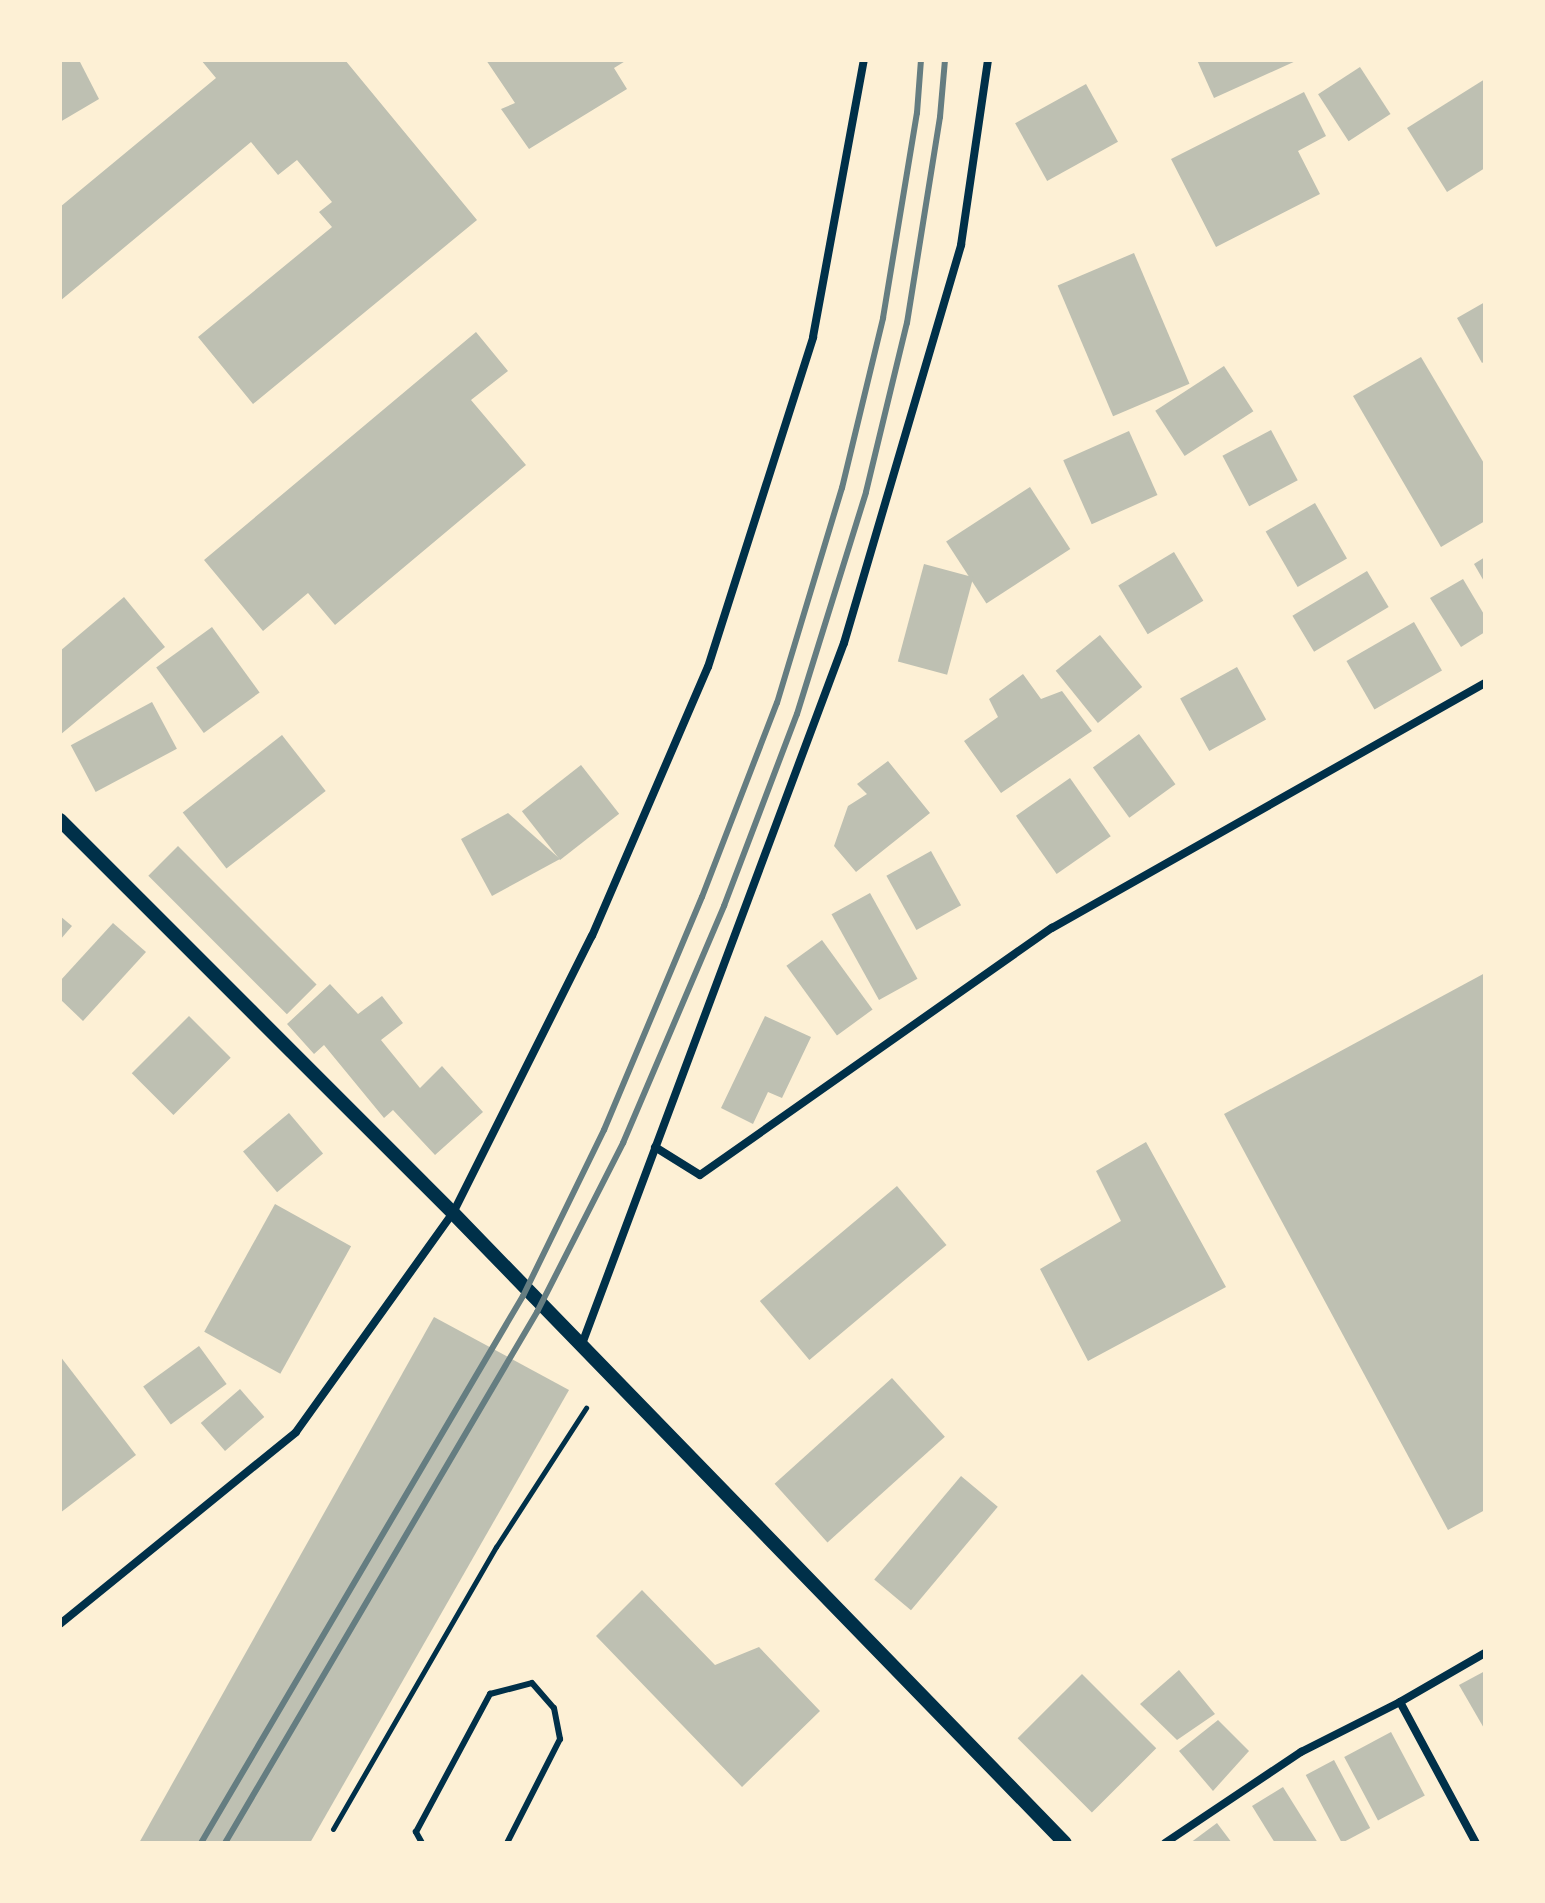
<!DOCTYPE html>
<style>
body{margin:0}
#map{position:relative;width:1545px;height:1903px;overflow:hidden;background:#fdf0d5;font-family:Arial,sans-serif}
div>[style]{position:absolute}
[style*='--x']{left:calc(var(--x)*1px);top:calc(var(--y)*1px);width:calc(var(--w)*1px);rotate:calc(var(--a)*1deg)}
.building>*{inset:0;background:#bec0b2;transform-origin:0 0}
.path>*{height:5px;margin:-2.5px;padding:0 2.5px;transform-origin:2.5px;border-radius:2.5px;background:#003049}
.service>*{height:6px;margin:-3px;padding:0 3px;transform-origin:3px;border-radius:3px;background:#003049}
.minor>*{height:8px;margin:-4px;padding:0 4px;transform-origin:4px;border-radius:4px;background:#003049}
.tertiary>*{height:14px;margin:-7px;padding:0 7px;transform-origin:7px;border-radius:7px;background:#003049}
.rail>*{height:6px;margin:-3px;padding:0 3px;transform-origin:3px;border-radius:3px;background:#657d81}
span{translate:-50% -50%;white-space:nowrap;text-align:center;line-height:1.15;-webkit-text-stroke:7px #fdf0d5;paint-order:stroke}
.frame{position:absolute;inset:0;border:62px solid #fdf0d5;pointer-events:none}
</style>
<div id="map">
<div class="building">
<i style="clip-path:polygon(60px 60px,79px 60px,99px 99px,60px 122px)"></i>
<i style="clip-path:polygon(201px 60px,345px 60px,477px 220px,253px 404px,198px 337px,332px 227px,319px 212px,332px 202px,297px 160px,278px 175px,251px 142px,60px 301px,60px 207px,216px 78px)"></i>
<i style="clip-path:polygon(486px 60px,627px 60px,614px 68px,627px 89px,529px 149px,501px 109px,515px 103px)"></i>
<i style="clip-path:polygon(1197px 60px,1298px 60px,1214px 98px)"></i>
<i style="left:1360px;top:67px;width:56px;height:50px;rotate:57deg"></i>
<i style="clip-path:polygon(1485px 79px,1485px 168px,1447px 192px,1407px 128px)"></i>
<i style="left:1086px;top:84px;width:66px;height:81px;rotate:61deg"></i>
<i style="clip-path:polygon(1304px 92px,1326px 136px,1298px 151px,1320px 194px,1216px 247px,1171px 159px)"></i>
<i style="left:1134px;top:253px;width:142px;height:83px;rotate:67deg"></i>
<i style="clip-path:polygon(1485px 302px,1485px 361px,1482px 363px,1457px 318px)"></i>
<i style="clip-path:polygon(476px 332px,508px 371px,471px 400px,526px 465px,335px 625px,308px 593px,263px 631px,204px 560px)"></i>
<i style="clip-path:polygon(1421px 357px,1485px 465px,1485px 521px,1441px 547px,1353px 396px)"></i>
<i style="left:1224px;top:366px;width:54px;height:82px;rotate:57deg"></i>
<i style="left:1271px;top:430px;width:57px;height:55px;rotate:62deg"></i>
<i style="left:1129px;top:431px;width:70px;height:72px;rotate:66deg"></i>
<i style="left:1030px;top:487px;width:74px;height:100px;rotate:57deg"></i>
<i style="left:1315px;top:503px;width:64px;height:57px;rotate:60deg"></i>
<i style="left:1174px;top:552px;width:57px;height:65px;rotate:59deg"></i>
<i style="clip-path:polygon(1485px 557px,1485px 583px,1474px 564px)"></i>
<i style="left:924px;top:564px;width:51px;height:101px;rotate:15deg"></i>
<i style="left:1367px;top:571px;width:42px;height:87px;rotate:59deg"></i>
<i style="clip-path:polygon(1463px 579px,1485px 616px,1485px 632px,1461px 647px,1430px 598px)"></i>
<i style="clip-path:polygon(124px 597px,165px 647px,60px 735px,60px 651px)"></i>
<i style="left:1414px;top:622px;width:56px;height:78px;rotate:60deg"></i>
<i style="left:212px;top:627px;width:81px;height:69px;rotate:54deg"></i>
<i style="left:1100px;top:635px;width:67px;height:57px;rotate:51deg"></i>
<i style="left:1237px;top:667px;width:60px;height:65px;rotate:61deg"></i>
<i style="clip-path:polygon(1023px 674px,1041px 699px,1062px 691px,1092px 731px,1001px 793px,964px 741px,998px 717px,989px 699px)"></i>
<i style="left:152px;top:702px;width:53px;height:92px;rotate:62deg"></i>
<i style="left:1139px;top:734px;width:62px;height:57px;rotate:54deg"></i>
<i style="left:282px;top:735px;width:71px;height:126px;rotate:52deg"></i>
<i style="clip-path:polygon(888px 761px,930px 813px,856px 872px,834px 846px,848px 806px,867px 794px,857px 784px)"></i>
<i style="left:581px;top:765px;width:62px;height:75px;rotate:52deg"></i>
<i style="left:1070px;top:778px;width:71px;height:66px;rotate:55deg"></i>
<i style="clip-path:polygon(508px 813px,560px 859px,492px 896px,461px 839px)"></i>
<i style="left:178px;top:846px;width:196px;height:42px;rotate:45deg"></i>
<i style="left:931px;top:851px;width:62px;height:51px;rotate:61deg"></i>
<i style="left:870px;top:893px;width:98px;height:44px;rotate:61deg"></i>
<i style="clip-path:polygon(60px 916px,72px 926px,60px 940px)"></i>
<i style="clip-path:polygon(113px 923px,146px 952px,83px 1021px,60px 999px,60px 981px)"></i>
<i style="left:822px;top:940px;width:86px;height:44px;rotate:54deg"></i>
<i style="clip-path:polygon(1485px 973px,1485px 1510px,1448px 1530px,1224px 1114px)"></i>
<i style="clip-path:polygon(330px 984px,358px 1014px,382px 996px,403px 1023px,381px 1040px,420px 1088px,442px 1066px,483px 1112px,435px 1155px,393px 1110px,384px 1118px,324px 1045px,314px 1054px,287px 1024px)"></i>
<i style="left:189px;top:1016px;width:59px;height:81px;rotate:45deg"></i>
<i style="clip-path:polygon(765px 1016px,811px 1037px,782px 1098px,768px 1092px,753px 1124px,721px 1108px)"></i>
<i style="left:289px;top:1113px;width:53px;height:60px;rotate:50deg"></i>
<i style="clip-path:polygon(1146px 1142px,1226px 1287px,1088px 1361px,1040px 1269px,1121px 1221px,1096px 1171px)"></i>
<i style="left:897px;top:1186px;width:77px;height:179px;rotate:50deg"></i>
<i style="left:275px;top:1204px;width:87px;height:146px;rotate:29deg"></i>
<i style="clip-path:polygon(434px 1317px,569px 1390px,310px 1843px,139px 1843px)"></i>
<i style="left:199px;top:1346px;width:47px;height:69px;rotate:54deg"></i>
<i style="clip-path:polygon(60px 1356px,136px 1455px,60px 1513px)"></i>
<i style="left:892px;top:1378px;width:79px;height:158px;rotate:48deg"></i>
<i style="left:240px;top:1389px;width:37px;height:52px;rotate:49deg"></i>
<i style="left:961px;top:1476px;width:48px;height:135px;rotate:40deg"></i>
<i style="clip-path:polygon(642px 1590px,715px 1665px,759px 1647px,820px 1711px,742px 1787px,596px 1636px)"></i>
<i style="clip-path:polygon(1179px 1670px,1215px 1714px,1177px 1740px,1140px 1704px)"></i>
<i style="clip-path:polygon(1485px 1671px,1485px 1730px,1459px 1685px)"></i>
<i style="left:1082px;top:1674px;width:105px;height:91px;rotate:45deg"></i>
<i style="clip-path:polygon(1218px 1720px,1249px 1751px,1213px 1791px,1179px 1751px)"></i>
<i style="left:1391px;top:1732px;width:72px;height:53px;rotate:62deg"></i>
<i style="left:1334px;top:1760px;width:77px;height:32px;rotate:62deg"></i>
<i style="clip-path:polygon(1283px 1787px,1318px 1843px,1275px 1843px,1252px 1806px)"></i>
<i style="clip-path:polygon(1217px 1823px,1232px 1843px,1190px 1843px)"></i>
</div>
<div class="path">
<i style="--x:333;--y:1829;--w:326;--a:-60"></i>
<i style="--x:496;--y:1547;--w:166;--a:-57.1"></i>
</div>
<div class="service">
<i style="--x:422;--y:1843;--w:13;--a:-119"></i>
<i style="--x:416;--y:1832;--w:157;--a:-61.8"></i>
<i style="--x:490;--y:1694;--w:43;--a:-14.7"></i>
<i style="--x:532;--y:1683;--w:33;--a:49"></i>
<i style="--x:554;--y:1708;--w:32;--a:79"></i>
<i style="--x:560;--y:1739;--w:117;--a:117"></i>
</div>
<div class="minor">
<i style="--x:655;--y:1147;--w:53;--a:31.9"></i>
<i style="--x:700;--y:1175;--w:430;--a:-35.1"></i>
<i style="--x:1052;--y:928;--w:498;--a:-29.5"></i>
<i style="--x:582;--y:1344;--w:748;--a:-69.51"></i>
<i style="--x:844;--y:643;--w:415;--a:-73.6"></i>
<i style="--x:961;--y:245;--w:187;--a:-81.7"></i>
<i style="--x:60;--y:1624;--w:304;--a:-39.1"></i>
<i style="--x:296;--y:1432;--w:269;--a:-54.4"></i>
<i style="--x:453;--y:1213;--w:310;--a:-63.4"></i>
<i style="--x:592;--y:936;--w:293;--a:-66.7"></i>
<i style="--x:708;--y:667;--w:346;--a:-72.3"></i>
<i style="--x:813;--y:337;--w:282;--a:-79.6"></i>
<i style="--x:1400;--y:1702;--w:160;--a:61.7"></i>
<i style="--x:1165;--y:1843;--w:164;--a:-33.8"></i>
<i style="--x:1301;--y:1752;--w:111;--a:-26.8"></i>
<i style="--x:1400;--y:1702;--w:98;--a:-30"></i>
</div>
<div class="tertiary">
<i style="--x:60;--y:820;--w:556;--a:45"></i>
<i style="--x:453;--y:1213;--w:878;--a:45.83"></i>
</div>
<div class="rail">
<i style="--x:201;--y:1843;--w:635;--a:-59.52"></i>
<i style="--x:523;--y:1296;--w:185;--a:-64"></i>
<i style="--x:604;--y:1130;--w:253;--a:-67.2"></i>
<i style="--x:702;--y:897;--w:208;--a:-68.9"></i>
<i style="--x:777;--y:703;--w:225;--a:-73.2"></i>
<i style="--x:842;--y:488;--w:175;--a:-76.4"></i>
<i style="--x:883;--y:318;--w:208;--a:-80.6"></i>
<i style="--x:917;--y:113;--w:53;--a:-85.7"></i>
<i style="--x:225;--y:1843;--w:616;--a:-59.56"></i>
<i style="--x:537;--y:1312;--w:190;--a:-63"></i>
<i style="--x:623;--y:1143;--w:258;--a:-66.9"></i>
<i style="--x:724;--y:906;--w:205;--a:-69.2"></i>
<i style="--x:797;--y:714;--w:232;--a:-72.7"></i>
<i style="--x:866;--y:492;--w:174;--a:-76.4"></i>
<i style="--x:907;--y:323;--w:209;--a:-80.9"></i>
<i style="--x:940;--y:117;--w:57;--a:-85"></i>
</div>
<div class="frame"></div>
</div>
